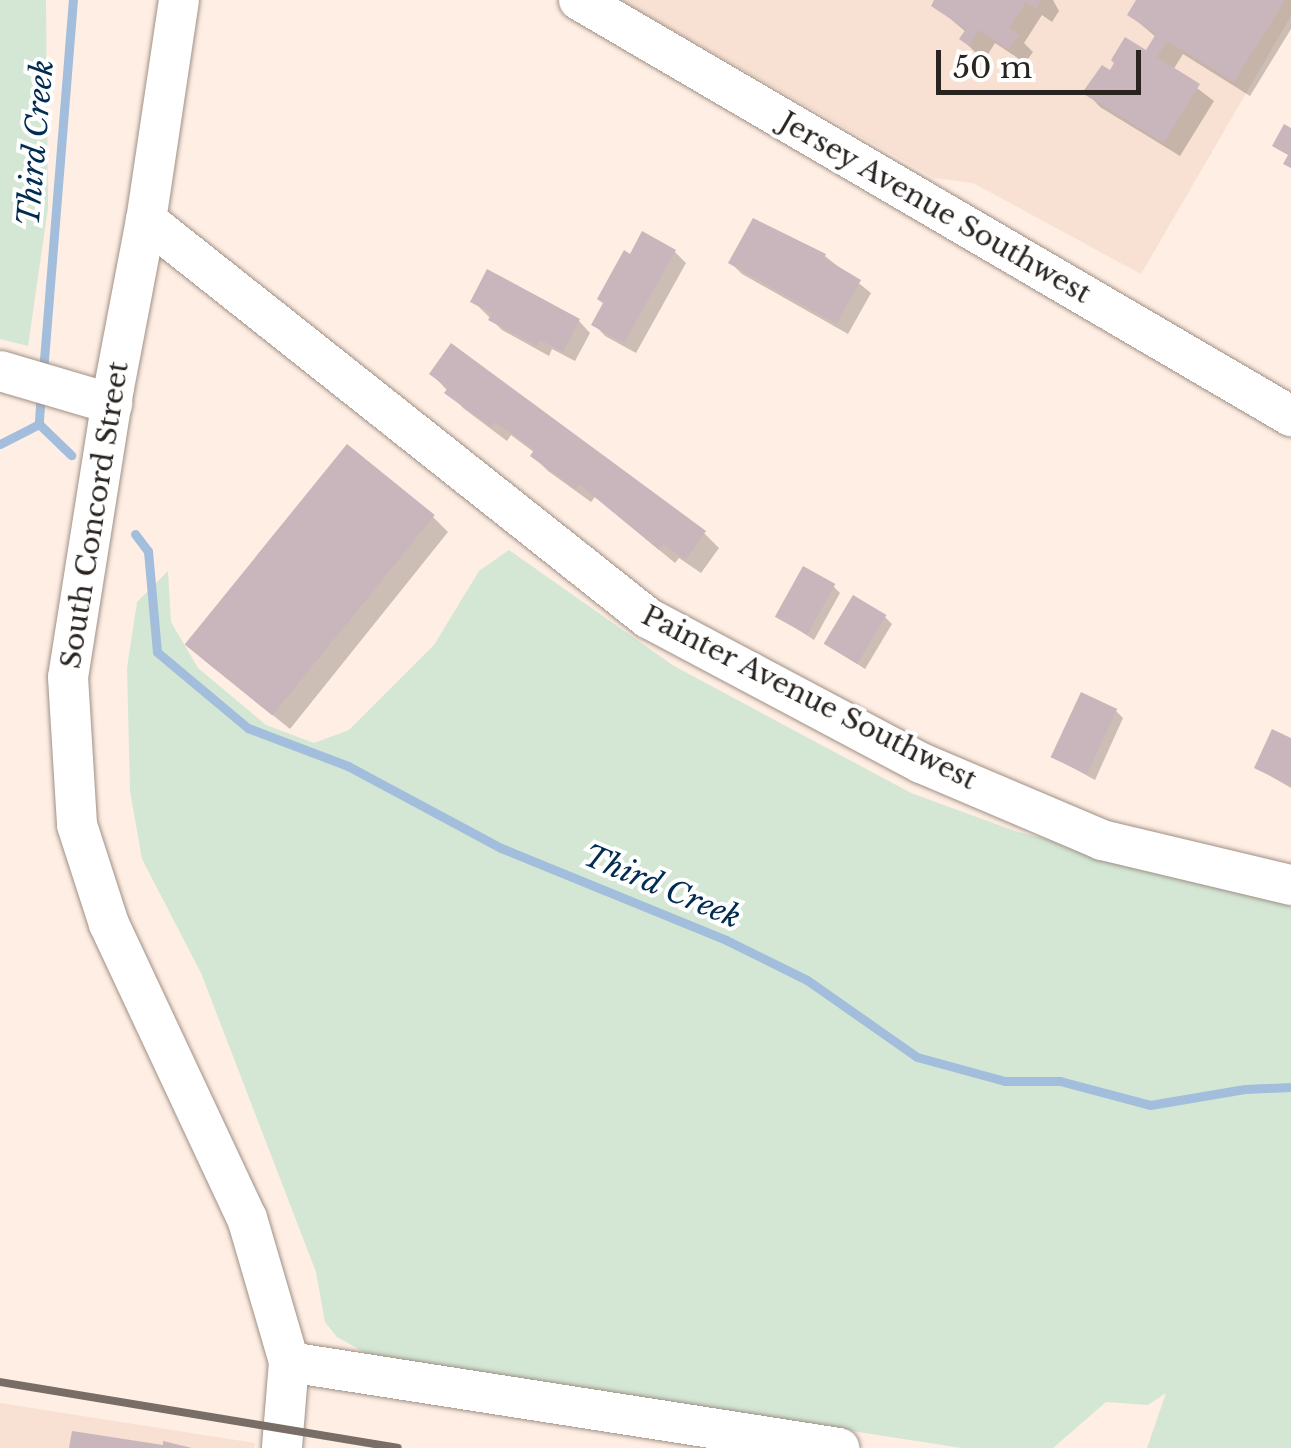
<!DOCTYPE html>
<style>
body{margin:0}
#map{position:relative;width:1291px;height:1448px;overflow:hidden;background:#ffeee3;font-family:"Libre Baskerville",serif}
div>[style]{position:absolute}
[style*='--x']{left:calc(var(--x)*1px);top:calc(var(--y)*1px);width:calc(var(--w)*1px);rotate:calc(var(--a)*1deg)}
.built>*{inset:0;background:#f8e1d2}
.green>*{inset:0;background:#d3e7d4}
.shadow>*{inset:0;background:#0003}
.stream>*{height:9px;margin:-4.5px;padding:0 4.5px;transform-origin:4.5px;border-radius:4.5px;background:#a2bedc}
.building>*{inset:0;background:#c8b6bc;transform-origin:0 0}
.roads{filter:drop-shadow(0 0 2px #9f9086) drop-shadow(0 0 2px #9f9086)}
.minor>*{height:40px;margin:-20px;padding:0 20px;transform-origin:20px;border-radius:20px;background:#fff}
.rail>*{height:8px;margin:-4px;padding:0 4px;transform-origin:4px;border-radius:4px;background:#786e67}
span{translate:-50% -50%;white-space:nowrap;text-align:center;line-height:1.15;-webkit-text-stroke:8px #fff;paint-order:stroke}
.street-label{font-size:28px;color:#2a2420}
.water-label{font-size:30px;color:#002c51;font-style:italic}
.scale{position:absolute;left:936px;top:50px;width:205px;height:45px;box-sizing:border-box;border:5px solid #2a2420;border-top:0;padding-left:12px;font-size:30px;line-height:35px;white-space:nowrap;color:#2a2420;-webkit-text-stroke:8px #fff;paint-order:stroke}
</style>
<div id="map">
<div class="built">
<i style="clip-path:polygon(620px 0,1291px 0,1291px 16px,1141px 274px,973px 183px,934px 178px)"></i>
<i style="clip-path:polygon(0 1403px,255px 1443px,254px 1448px,0 1448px)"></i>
</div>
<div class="green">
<i style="clip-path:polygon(0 0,46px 0,48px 208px,28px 346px,0 339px)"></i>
<i style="clip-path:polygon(509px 550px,674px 666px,911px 793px,1015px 831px,1291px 901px,1291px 1448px,1147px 1448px,1166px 1393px,1148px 1405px,1106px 1402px,1053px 1448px,962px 1448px,375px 1358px,337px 1337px,325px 1322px,316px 1272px,201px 973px,142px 859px,130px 791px,127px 668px,137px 602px,168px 571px,171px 622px,198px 668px,266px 725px,314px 743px,349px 730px,434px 645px,479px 571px)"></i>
</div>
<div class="shadow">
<i style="clip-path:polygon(937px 0,1053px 0,1059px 11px,1052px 22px,1042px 15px,1024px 43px,1033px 52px,1025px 63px,995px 43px,985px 59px,977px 54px,962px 39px,966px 32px,934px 5px)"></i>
<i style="clip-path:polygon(1139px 0,1291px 0,1291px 29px,1250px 96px,1183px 54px,1173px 70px,1214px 101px,1180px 156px,1100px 107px,1086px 92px,1147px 54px,1157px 38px,1130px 15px)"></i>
<i style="clip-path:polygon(754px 221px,825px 256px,871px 293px,848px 334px,742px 274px,731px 263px)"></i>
<i style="clip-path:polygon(675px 252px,686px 263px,636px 353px,605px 336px,594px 324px)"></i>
<i style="clip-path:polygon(488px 273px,579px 321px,590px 333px,575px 361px,552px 349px,549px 356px,502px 330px,473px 301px)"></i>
<i style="clip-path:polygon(432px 374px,704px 533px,719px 548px,701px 573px,679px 558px,675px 563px,595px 497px,591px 502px,548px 471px,533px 456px,535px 453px,511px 435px,507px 441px,463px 408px)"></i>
<i style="clip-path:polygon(433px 517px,448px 532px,290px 729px,204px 660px)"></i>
<i style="clip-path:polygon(833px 586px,840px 593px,814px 640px,777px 616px)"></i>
<i style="clip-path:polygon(885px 617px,892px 624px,865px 669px,827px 644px)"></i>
<i style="clip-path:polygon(1116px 711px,1123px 718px,1095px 780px,1053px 757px)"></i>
<i style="clip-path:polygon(1291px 741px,1291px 788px,1257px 768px)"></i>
</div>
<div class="stream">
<i style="--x:43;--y:372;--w:373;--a:-85.4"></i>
<i style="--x:41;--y:392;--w:32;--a:94"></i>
<i style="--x:39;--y:424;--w:45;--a:44.1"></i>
<i style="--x:0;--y:444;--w:44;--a:-27.1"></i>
<i style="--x:135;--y:534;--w:21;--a:53"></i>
<i style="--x:148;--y:551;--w:101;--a:84.9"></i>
<i style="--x:157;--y:652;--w:119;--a:39.9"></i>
<i style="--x:248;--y:728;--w:107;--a:20.8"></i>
<i style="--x:348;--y:766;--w:174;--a:28.2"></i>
<i style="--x:501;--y:848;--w:243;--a:22.2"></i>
<i style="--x:726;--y:940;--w:90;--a:26.3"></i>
<i style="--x:807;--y:980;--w:134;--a:35"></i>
<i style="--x:917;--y:1057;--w:91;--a:15.3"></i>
<i style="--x:1005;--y:1081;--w:55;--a:0"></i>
<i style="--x:1060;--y:1081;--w:93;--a:14.9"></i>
<i style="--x:1150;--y:1105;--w:96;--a:-9.6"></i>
<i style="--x:1245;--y:1089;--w:46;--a:-2.5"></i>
</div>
<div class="building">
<i style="clip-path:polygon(934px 0,1041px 0,1036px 9px,1026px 2px,1009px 28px,1019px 35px,1009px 50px,979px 30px,969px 46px,959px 39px,966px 29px,931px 6px)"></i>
<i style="clip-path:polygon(1136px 0,1285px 0,1234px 82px,1167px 41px,1157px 57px,1200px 84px,1164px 143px,1082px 93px,1102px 65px,1110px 70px,1114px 63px,1111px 60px,1125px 37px,1146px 50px,1156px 34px,1127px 15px)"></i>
<i style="clip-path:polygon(1284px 124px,1291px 128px,1291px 168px,1283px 164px,1288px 155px,1272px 146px)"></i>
<i style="clip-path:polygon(753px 218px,826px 254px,824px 258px,861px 280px,836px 324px,728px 263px)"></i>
<i style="clip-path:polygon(642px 231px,676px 250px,624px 343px,591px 325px,603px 303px,597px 299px,624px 250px,630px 254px)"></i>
<i style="clip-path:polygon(487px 269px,580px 319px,563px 352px,540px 340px,537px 346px,488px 320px,492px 313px,470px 302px)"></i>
<i style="clip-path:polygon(451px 343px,706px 531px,685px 560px,663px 544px,659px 550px,579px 484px,575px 489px,530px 456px,534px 450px,495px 422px,491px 427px,444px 393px,448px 388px,429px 374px)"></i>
<i style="left:347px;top:444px;width:113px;height:258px;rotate:39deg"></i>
<i style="left:803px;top:566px;width:37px;height:58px;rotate:29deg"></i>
<i style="left:853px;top:595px;width:39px;height:57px;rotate:31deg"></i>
<i style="left:1081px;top:692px;width:40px;height:72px;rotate:25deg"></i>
<i style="clip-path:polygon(1272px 729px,1291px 738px,1291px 786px,1254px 768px)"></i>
<i style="clip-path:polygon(72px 1431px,163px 1445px,163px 1441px,192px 1448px,69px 1448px)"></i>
</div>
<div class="roads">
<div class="minor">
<i style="--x:179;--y:0;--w:222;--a:98.5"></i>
<i style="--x:146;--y:220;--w:170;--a:100.8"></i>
<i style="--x:114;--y:387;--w:294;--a:99"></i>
<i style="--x:68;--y:677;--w:148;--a:86.5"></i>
<i style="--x:77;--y:825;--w:104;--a:72.1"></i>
<i style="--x:109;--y:924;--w:325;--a:64.9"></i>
<i style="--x:247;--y:1218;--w:150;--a:73.7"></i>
<i style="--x:289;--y:1362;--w:86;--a:94.7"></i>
<i style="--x:579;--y:0;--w:825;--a:30.3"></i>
<i style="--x:146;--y:220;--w:641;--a:38.41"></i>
<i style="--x:648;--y:618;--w:309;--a:28"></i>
<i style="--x:921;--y:763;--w:197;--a:23"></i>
<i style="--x:1102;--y:840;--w:194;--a:13.4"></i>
<i style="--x:0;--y:371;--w:117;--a:16.4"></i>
<i style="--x:289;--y:1362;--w:557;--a:8.89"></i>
</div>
</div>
<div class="rail">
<i style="--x:0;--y:1382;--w:403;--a:9.4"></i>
</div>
<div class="street-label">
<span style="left:935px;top:208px;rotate:30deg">Jersey Avenue Southwest</span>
<span style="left:95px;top:515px;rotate:-81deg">South Concord Street</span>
<span style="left:809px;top:698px;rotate:27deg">Painter Avenue Southwest</span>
</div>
<div class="water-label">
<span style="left:36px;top:143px;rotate:-85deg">Third Creek</span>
<span style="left:662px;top:887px;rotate:23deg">Third Creek</span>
</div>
<div class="scale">50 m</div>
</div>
